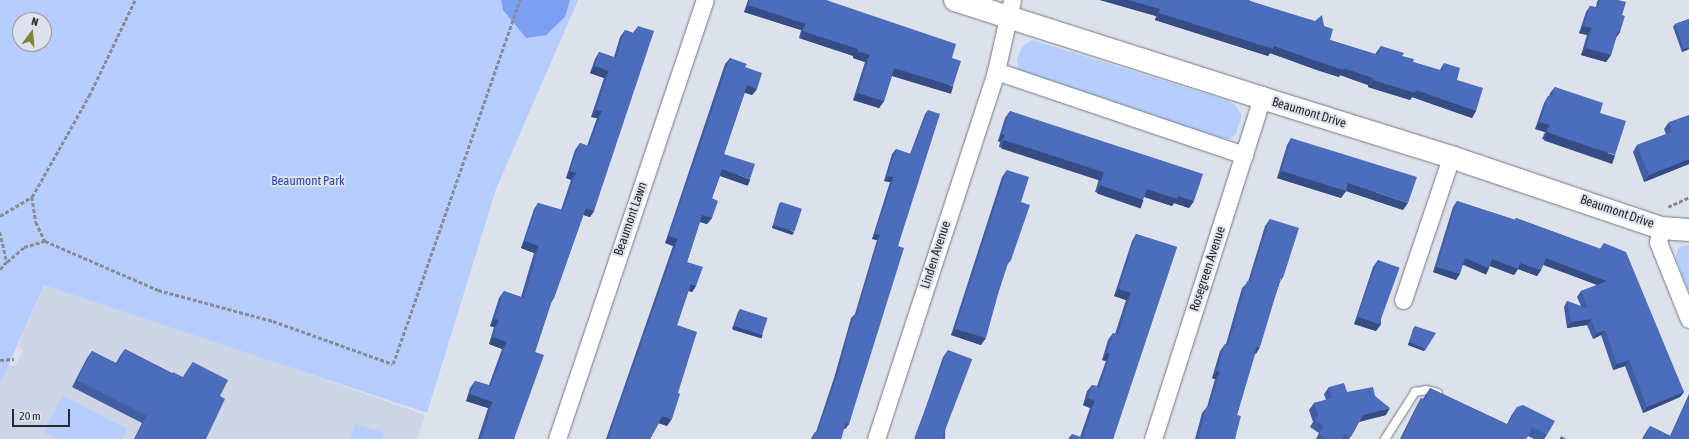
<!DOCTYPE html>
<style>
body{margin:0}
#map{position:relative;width:1689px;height:439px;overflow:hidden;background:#dce1eb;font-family:"Asap Condensed",sans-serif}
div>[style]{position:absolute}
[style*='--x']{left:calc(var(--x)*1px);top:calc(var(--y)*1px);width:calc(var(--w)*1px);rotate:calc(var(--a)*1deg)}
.built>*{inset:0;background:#cdd5e6}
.green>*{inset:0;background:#b6cdff}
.forest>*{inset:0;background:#7b9ff3}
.path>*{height:2.5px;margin-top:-1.25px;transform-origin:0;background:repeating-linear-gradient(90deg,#898c93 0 4px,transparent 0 6px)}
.roads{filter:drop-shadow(0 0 1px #757982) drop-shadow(0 0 1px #757982)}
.lane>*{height:8px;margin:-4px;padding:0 4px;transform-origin:4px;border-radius:4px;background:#fff}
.street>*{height:17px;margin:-8.5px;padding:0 8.5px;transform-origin:8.5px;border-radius:8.5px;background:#fff}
.secondary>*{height:22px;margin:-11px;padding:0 11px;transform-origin:11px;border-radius:11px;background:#fff}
.wall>*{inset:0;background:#415ea2}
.shaded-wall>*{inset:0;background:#354c84;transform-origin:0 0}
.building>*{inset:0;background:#4c6dbc;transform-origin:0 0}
span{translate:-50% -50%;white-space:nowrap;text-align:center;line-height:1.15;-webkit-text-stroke:4px #dce1eb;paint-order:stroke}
.street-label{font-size:13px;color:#2a2b2f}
.park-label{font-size:13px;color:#2b4dae}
.north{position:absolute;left:12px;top:12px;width:40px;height:40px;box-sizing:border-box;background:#dce1eb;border:1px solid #9598a0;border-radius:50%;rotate:16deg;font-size:11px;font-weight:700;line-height:16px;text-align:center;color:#2a2b2f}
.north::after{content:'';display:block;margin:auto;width:14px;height:18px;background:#7b8532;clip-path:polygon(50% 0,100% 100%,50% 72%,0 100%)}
.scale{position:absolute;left:12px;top:409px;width:58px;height:18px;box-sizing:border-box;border:2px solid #2a2b2f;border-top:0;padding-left:5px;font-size:12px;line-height:14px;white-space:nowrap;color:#2a2b2f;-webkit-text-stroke:3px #dce1eb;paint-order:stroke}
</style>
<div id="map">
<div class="built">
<i style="clip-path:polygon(46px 281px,425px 415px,417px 439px,0 439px,0 384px,8px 365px,15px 366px,23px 351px,18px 346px)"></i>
</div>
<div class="green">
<i style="clip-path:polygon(evenodd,0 0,578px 0,496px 189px,427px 413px,44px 285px,0 384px,0 0,20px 20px,44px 20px,44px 44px,20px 44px,20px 20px)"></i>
<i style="clip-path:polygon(1032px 40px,1229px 101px,1236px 106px,1241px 114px,1241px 118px,1236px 134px,1229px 139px,1207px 134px,1022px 71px,1018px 68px,1017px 59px,1023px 46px)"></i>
<i style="clip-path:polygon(1689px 245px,1689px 293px,1676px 257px,1678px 249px,1681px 246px)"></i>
<i style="clip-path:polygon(63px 396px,127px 429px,122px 439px,57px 439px,44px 432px)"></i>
<i style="clip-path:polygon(355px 424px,384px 433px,382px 439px,350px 439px)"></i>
</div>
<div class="forest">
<i style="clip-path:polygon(501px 0,570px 0,565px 17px,546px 35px,526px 38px,503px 10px)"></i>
</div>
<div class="path">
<i style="--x:32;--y:197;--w:25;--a:81"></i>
<i style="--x:36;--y:222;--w:21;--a:65"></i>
<i style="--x:1668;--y:207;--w:23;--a:-25"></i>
<i style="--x:0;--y:216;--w:37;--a:-31"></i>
<i style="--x:32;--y:197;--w:116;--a:-60.6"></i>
<i style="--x:89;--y:96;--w:106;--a:-64.4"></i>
<i style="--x:0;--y:232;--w:31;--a:77"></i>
<i style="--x:7;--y:262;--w:11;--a:131"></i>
<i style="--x:7;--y:262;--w:23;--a:-41"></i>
<i style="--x:24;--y:247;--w:22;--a:-16"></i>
<i style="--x:45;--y:241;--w:123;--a:23.4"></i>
<i style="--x:158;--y:290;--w:119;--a:15.1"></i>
<i style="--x:273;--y:321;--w:127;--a:19.7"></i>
<i style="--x:393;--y:364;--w:386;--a:-70.8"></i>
<i style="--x:0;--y:360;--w:14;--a:-4"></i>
</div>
<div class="roads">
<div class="lane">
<i style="--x:1385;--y:439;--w:56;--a:-57.4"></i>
<i style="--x:1415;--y:392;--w:11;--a:-10"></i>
<i style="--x:1426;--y:390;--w:12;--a:14"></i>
</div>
<div class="street">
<i style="--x:996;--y:71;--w:262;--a:18.7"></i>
<i style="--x:1661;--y:228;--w:14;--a:102"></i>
<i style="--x:1658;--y:242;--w:83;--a:68.1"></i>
<i style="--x:1403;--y:300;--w:151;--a:-71.4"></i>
<i style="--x:557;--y:439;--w:463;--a:-71.4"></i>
<i style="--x:876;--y:439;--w:387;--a:-71.9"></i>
<i style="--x:996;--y:71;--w:73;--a:-77.3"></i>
<i style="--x:1153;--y:439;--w:358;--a:-72.3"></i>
</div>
<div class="secondary">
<i style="--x:955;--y:0;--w:322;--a:17.7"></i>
<i style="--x:1262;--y:98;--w:198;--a:17.3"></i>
<i style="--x:1451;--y:157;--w:222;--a:18.7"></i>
<i style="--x:1661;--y:228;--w:28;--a:4"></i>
</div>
</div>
<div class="wall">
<i style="clip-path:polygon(748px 0,826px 0,952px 58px,949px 93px,892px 76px,884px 101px,879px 108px,853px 100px,865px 62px,853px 58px,853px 56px,799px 38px,801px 30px,744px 12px)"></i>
<i style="clip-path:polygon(1100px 0,1248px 0,1253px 2px,1324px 26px,1330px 40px,1375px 54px,1381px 46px,1413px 62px,1440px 70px,1444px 63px,1457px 80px,1476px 111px,1472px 118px,1412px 97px,1410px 100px,1368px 87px,1368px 85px,1340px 75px,1339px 77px,1317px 70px,1270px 53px,1268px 56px,1155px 20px,1156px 16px)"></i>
<i style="clip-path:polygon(1598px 0,1618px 0,1622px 15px,1620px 32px,1616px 38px,1611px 55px,1606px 62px,1581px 55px,1587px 35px,1579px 33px,1586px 12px,1590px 6px,1596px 7px,1597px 2px)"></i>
<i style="clip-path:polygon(1689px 19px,1689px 49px,1682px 52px,1673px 27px,1675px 24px)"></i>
<i style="clip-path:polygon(638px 26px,594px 211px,590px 217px,583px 215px,554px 298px,551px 303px,535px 352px,514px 439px,478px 439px,488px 408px,466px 401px,470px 388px,475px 381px,489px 385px,502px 349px,489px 344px,494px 327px,490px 326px,499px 298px,504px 291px,521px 297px,534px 253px,521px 248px,534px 209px,538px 203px,561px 210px,571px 180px,566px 178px,575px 150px,580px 143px,587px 146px,597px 118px,591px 117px,604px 78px,590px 73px,595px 59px,599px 52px,614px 57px,620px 37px,625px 30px,633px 33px)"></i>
<i style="clip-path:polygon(730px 58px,745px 67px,757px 89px,752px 95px,745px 92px,724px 154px,746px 185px,720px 176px,712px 198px,712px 218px,707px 224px,700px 222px,687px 262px,696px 286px,692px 292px,688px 291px,677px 325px,667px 426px,659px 423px,650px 439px,606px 439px,673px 246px,665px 243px,725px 64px)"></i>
<i style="clip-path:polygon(1555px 87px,1600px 113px,1610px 162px,1542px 139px,1545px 132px,1535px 129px,1544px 103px,1548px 96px,1549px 97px,1550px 93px)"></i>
<i style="clip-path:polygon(928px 110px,898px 246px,849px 424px,845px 429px,844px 428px,841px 439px,811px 439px,812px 437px,815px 432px,816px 432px,834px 378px,846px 336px,851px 318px,855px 314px,877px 240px,872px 239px,890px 182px,884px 181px,892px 154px,896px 149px,910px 154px,925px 114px)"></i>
<i style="clip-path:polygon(1010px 111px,1194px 201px,1189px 208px,1174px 203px,1172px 206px,1144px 197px,1138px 207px,1095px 192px,1099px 179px,999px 147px,1000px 142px,998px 141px,1005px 118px)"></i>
<i style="clip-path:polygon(1669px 122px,1689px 164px,1644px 182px,1633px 152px,1637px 145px,1666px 134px,1664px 129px)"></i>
<i style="clip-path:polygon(1291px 138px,1403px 210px,1346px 191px,1341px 198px,1277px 178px,1287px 145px)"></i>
<i style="clip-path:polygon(1007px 170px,1021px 202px,1011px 260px,1007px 265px,981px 345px,951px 335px,1002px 177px)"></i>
<i style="clip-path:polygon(1457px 201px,1515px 220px,1516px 218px,1600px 249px,1604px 243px,1684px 392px,1680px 397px,1643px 413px,1625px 366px,1613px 370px,1601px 335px,1593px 339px,1587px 325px,1567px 328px,1564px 307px,1567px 301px,1581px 306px,1577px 297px,1581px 291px,1598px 285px,1543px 265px,1541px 270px,1537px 276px,1518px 269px,1514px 275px,1490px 266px,1485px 274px,1463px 264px,1456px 280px,1433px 272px,1453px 207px)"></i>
<i style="clip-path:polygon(781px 202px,792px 235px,772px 228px,779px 204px)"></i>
<i style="clip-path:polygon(1270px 219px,1280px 282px,1255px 354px,1237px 415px,1235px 439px,1195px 439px,1202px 413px,1207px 407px,1215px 379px,1212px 378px,1220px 351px,1225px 344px,1226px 344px,1242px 288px,1248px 282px,1265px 226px)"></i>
<i style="clip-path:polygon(1136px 234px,1177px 247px,1113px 439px,1068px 439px,1072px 434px,1080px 437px,1090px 408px,1083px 405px,1087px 391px,1092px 385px,1097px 386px,1106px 361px,1102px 360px,1108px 340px,1113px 333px,1115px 334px,1126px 300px,1114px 296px,1132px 241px)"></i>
<i style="clip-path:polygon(1378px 260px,1381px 324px,1376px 331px,1354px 324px,1373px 267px)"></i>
<i style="clip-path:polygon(740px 309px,761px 338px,732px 329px,738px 312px)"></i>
<i style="clip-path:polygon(1415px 326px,1424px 351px,1408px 345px,1413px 329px)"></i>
<i style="clip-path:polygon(125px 349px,172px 373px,183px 377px,188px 369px,193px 362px,220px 396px,206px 439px,134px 439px,142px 423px,72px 387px,87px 358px,92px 351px,116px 363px,120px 356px)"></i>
<i style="clip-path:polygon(948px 350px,945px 439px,915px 439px,943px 357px)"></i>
<i style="clip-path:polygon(1329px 387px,1347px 392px,1375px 396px,1386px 415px,1359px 422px,1349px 439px,1316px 439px,1319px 433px,1310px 427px,1313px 422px,1309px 410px,1314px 403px,1326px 400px,1324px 394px)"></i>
<i style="clip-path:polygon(1430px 388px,1507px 424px,1511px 416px,1517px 407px,1547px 435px,1544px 439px,1534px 439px,1528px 436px,1526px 439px,1400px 439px,1416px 407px,1421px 398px,1423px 399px)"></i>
<i style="clip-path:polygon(1689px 394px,1689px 439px,1642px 439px,1646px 432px,1650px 426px,1670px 436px)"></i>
</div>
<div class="shaded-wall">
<i style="clip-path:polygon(1100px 0,1128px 0,1160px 9px,1156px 16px)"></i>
<i style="clip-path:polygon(748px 5px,806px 24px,801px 30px,744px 12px)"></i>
<i style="clip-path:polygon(1159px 13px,1274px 46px,1373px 78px,1368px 85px,1340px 75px,1339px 77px,1317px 70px,1270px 53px,1268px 56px,1155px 20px)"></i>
<i style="clip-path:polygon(1584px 26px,1592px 28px,1587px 35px,1579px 33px)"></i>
<i style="left:803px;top:31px;width:58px;height:8px;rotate:18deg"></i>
<i style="clip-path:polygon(1618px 31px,1620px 32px,1615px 39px)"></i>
<i style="clip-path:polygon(1689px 47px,1689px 49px,1682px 52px,1684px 49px)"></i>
<i style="clip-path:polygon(1586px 48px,1611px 55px,1606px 62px,1581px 55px)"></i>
<i style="clip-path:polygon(857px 51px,870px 55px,865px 62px,853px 58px)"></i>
<i style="clip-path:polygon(595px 66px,609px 71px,604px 78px,590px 73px)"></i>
<i style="left:894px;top:68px;width:62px;height:8px;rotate:17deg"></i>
<i style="clip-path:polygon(1373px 80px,1416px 90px,1476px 111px,1472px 118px,1412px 97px,1410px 100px,1368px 87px)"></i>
<i style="clip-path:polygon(747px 85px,757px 89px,752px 95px,742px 92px)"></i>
<i style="clip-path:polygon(858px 93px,884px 101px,879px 108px,853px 100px)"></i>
<i style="clip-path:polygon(596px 110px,602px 111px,597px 118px,591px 117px)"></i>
<i style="clip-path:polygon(1540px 122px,1550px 125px,1545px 132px,1535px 129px)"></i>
<i style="left:1547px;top:132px;width:72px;height:9px;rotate:19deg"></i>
<i style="clip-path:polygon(1002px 134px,1005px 135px,1000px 142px,998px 141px)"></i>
<i style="left:1004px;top:140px;width:105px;height:9px;rotate:18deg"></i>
<i style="clip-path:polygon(1689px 159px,1689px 164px,1644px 182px,1649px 175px)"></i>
<i style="left:722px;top:169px;width:30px;height:7px;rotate:20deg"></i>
<i style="clip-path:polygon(570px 171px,576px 173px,571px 180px,566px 178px)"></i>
<i style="clip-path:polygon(1282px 171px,1348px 183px,1408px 203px,1403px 210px,1346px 191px,1341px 198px,1277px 178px)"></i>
<i style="clip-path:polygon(888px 176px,894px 177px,890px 182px,884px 181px)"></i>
<i style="left:1100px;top:185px;width:46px;height:9px;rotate:19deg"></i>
<i style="clip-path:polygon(1147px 189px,1178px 196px,1194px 201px,1189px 208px,1174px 203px,1172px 206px,1142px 196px)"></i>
<i style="clip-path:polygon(586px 208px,594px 211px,590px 217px,581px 214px)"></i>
<i style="clip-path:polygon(702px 215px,712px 218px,707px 224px,697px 221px)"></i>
<i style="left:773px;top:225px;width:22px;height:3px;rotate:18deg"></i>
<i style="clip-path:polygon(875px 234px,880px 235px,877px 240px,872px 239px)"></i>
<i style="clip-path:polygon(669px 236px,678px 239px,673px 246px,665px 243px)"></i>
<i style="clip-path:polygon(525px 241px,539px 246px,534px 253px,521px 248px)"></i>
<i style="left:1465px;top:258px;width:26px;height:7px;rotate:23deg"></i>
<i style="left:1546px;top:258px;width:65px;height:7px;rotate:21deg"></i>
<i style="clip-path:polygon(1492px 259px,1520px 263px,1541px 270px,1537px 276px,1518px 269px,1514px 275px,1488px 265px)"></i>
<i style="clip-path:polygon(1437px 267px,1460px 274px,1456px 280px,1433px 272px)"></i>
<i style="clip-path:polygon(1282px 274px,1284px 275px,1280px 282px)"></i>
<i style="clip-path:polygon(691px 284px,696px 286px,692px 292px,686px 290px)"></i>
<i style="clip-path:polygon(1119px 289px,1131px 293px,1126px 300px,1114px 296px)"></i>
<i style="clip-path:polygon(1359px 317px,1381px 324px,1376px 331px,1354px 324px)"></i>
<i style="clip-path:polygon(495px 319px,499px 320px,494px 327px,490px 326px)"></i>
<i style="clip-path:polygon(1591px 319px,1587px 325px,1567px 328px,1571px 322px)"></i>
<i style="left:734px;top:326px;width:30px;height:4px;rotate:17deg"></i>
<i style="clip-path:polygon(955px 329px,986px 338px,981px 345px,951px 335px)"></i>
<i style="clip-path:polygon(1605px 330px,1601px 335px,1593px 339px,1597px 333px)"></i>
<i style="clip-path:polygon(493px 337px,507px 342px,502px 349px,489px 344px)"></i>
<i style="clip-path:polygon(1409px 342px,1426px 349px,1424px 351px,1408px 345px)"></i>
<i style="clip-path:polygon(1257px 346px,1260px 347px,1256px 354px,1253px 353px)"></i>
<i style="clip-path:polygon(1107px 353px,1110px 354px,1106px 361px,1102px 360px)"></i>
<i style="clip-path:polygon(1629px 360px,1625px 366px,1613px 370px,1617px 364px)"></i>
<i style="clip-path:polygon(1217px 371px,1220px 372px,1215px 379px,1212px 378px)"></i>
<i style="clip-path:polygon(1684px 392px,1680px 397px,1643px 413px,1647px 407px)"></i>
<i style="clip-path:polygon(470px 394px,493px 402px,488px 408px,466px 401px)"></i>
<i style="clip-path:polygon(1088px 398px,1095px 401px,1090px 408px,1083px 405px)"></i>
<i style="clip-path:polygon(1390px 408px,1386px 415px,1358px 422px,1363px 415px)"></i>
<i style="clip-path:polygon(662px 416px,672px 419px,667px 426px,658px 423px)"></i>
<i style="clip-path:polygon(846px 423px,849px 424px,845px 429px,842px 428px)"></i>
</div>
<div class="building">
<i style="clip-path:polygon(750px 0,826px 0,956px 44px,952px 58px,961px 61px,953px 86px,894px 68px,884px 101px,858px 93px,870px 55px,857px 51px,858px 49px,803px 31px,806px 24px,748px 5px)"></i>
<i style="clip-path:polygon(1128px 0,1248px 0,1253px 2px,1315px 21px,1322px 15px,1324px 26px,1333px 29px,1330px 40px,1378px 55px,1381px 46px,1404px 53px,1402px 56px,1414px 59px,1413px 62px,1442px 71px,1444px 63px,1460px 68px,1457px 80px,1483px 88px,1476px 111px,1416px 90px,1415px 93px,1373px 80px,1373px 78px,1344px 68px,1344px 70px,1322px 63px,1274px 46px,1273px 49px,1159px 13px,1160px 9px)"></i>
<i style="clip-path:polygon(1600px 0,1618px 0,1626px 2px,1622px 15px,1625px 16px,1620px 32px,1618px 31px,1611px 55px,1586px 48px,1592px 28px,1584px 26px,1590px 6px,1598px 8px)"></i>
<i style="clip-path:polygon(1689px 19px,1689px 47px,1684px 49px,1675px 24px)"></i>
<i style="clip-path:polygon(638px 26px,654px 31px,594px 211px,586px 208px,554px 298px,553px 297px,535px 352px,544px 355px,514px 439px,481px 439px,493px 402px,470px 394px,475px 381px,491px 386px,507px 342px,493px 337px,499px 320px,495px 319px,504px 291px,524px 298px,539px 246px,525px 241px,538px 203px,563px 210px,576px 173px,570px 171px,580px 143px,589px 146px,602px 111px,596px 110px,609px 71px,595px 66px,599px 52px,616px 58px,625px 30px,636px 34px)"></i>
<i style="clip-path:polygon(730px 58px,747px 64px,745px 67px,762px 73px,757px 89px,747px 85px,724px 154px,755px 164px,750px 179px,722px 169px,712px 198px,718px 201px,712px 218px,702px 215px,687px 262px,703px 267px,696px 286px,691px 284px,677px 325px,697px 332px,678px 393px,680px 394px,672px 419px,662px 416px,650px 439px,608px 439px,678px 239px,669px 236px)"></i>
<i style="clip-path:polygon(1555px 87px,1603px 103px,1600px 113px,1626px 121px,1615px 155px,1547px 132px,1550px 125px,1540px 122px,1548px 96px,1552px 97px)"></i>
<i style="clip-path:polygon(928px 110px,940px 114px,898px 246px,904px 248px,849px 424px,846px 423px,841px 439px,813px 439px,815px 432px,817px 433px,838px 374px,849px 331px,855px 314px,857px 314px,880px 235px,875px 234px,894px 177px,888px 176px,896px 149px,911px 154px)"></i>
<i style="clip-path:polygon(1010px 111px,1203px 174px,1194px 201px,1178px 196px,1177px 199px,1147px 189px,1143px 200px,1100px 185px,1104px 172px,1004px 140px,1005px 135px,1002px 134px)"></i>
<i style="clip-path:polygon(1689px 115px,1689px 159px,1649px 175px,1637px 145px,1672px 132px,1669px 122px)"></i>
<i style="clip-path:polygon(1291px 138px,1417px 177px,1408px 203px,1348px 183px,1346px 191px,1282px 171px)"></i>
<i style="clip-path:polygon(1007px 170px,1029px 177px,1021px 202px,1030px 205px,1011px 260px,1009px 260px,998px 294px,986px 338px,955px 329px)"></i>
<i style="clip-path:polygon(1457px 201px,1516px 220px,1516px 218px,1601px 249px,1604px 243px,1626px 252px,1684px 392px,1647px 407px,1629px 360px,1617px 364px,1605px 330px,1597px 333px,1591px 319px,1571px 322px,1567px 301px,1588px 309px,1581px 291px,1607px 281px,1546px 258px,1541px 270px,1520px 263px,1518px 269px,1492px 259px,1489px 268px,1465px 258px,1460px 274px,1437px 267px)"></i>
<i style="left:781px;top:202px;width:22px;height:24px;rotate:18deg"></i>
<i style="clip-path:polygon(1270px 219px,1299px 228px,1284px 275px,1282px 274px,1260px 347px,1257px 346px,1237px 415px,1241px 416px,1235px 439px,1198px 439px,1207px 406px,1209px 407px,1220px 372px,1217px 371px,1225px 344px,1228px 345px,1247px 281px,1250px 282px)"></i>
<i style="clip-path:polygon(1136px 234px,1177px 247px,1113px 439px,1070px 439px,1072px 434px,1083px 438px,1095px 401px,1088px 398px,1092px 385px,1100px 387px,1110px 354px,1107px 353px,1113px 333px,1118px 335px,1131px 293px,1119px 289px)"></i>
<i style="left:1378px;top:260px;width:23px;height:60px;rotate:20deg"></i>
<i style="left:740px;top:309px;width:29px;height:18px;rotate:18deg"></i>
<i style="clip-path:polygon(1415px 326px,1436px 333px,1426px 349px,1409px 342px)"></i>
<i style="clip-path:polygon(125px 349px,172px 374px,173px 372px,184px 378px,193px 362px,228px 380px,220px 396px,225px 399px,206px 439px,135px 439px,147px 416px,77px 380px,92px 351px,117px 364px)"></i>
<i style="left:948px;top:350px;width:26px;height:94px;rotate:21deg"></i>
<i style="clip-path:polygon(1344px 383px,1347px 392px,1373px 387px,1375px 396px,1390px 408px,1363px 415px,1351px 437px,1345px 434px,1342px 439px,1326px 439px,1319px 435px,1324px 426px,1315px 420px,1318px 415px,1314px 403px,1332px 398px,1329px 387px)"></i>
<i style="clip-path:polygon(1430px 388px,1508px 425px,1517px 407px,1523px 405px,1555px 421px,1547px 435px,1532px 427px,1526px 439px,1402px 439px,1421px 398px,1425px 400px)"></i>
<i style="clip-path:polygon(1689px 397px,1689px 439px,1644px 439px,1650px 426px,1671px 436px)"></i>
<i style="clip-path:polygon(1561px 436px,1566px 439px,1560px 439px)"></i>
</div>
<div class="street-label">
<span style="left:1309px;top:113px;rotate:17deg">Beaumont Drive</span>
<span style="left:1617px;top:212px;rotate:19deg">Beaumont Drive</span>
<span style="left:631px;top:219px;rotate:-71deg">Beaumont Lawn</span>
<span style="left:936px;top:255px;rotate:-72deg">Linden Avenue</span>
<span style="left:1208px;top:269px;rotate:-72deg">Rosegreen Avenue</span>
</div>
<div class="park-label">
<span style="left:308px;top:181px">Beaumont Park</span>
</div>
<div class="north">N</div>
<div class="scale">20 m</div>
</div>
